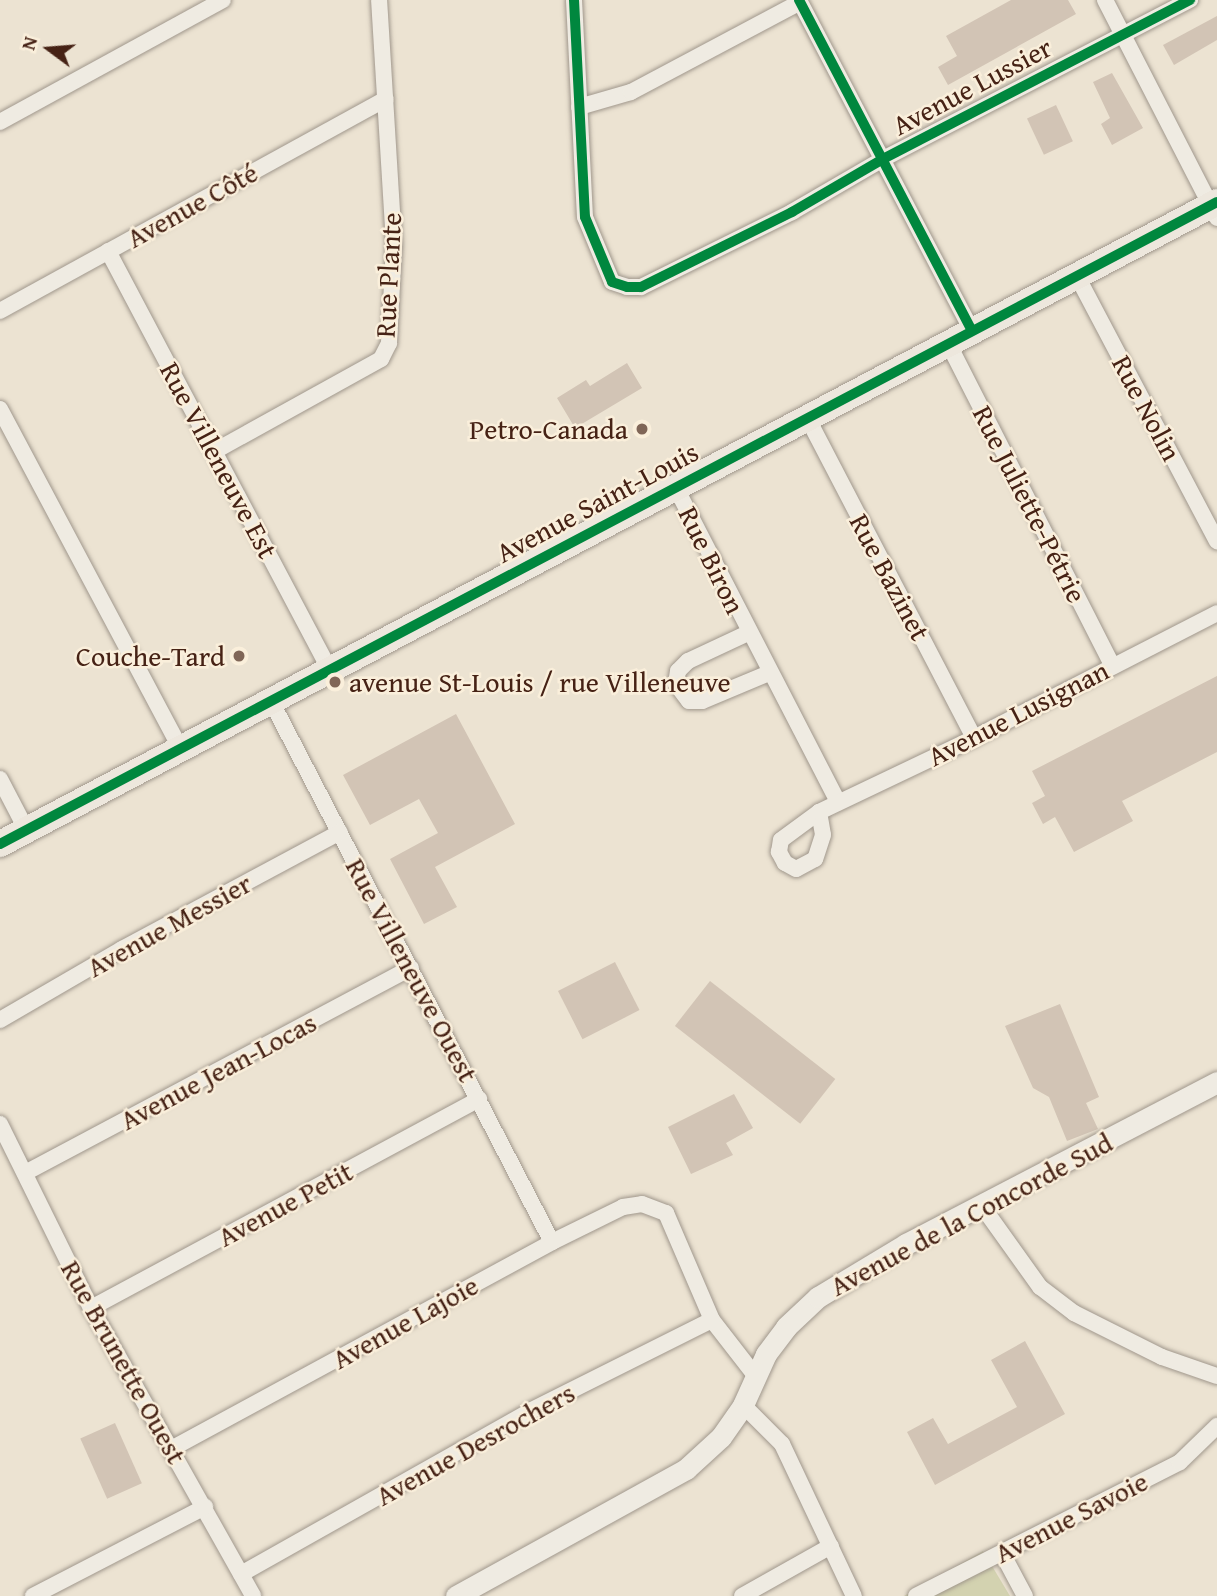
<!DOCTYPE html>
<meta charset="utf-8">
<style>
body{margin:0}
#map{position:relative;width:1217px;height:1596px;overflow:hidden;background:#ece3d2;font-family:"Gentium Book Plus",serif}
div>[style]{position:absolute}
[style*='--x']{left:calc(var(--x)*1px);top:calc(var(--y)*1px);width:calc(var(--w)*1px);rotate:calc(var(--a)*1deg)}
.green>*{inset:0;background:#d3d2b0}
.building>*{inset:0;background:#d2c4b5;transform-origin:0 0}
.roads{filter:drop-shadow(0 0 2px #a0978c) drop-shadow(0 0 2px #a0978c)}
.minor>*{height:16px;margin:-8px;padding:0 8px;transform-origin:8px;border-radius:8px;background:#efebe2}
.tertiary>*{height:21px;margin:-10.5px;padding:0 10.5px;transform-origin:10.5px;border-radius:10.5px;background:#efebe2}
.primary>*{height:26px;margin:-13px;padding:0 13px;transform-origin:13px;border-radius:13px;background:#ede7dd}
.cycleway>*{height:10px;margin:-5px;padding:0 5px;transform-origin:5px;border-radius:5px;background:#00873e}
.dots>*{width:19px;height:19px;translate:-50% -50%;box-sizing:border-box;border:4px solid #faefdb;border-radius:50%}
span{translate:-50% -50%;white-space:nowrap;text-align:center;line-height:1.15;-webkit-text-stroke:5px #faefdb;paint-order:stroke}
.street-label{font-size:28px;color:#462215}
.poi-label{font-size:28px;color:#462215}
.right{translate:-100% -50%;text-align:right}
.left{translate:0 -50%;text-align:left}
.north{position:absolute;left:14px;top:14px;width:70px;height:70px;-webkit-text-stroke:5px #faefdb;paint-order:stroke;rotate:286deg;font-size:19px;font-weight:700;line-height:28px;text-align:center;color:#462215}
.north::after{content:'';display:block;margin:auto;width:24px;height:32px;background:#462215;clip-path:polygon(50% 0,100% 100%,50% 72%,0 100%)}
</style>
<div id="map">
<div class="green">
<i style="clip-path:polygon(983px 1551px,1010px 1596px,904px 1596px)"></i>
</div>
<div class="building">
<i style="clip-path:polygon(1011px 0,1068px 0,1076px 14px,948px 85px,938px 67px,957px 56px,946px 36px)"></i>
<i style="clip-path:polygon(1217px 16px,1217px 40px,1174px 65px,1163px 45px)"></i>
<i style="clip-path:polygon(1112px 73px,1143px 128px,1112px 145px,1101px 124px,1110px 118px,1093px 82px)"></i>
<i style="left:1056px;top:105px;width:40px;height:32px;rotate:65deg"></i>
<i style="clip-path:polygon(627px 363px,642px 388px,575px 428px,557px 398px,586px 380px,590px 386px)"></i>
<i style="clip-path:polygon(1217px 676px,1217px 752px,1122px 801px,1133px 821px,1074px 852px,1055px 817px,1043px 824px,1032px 803px,1045px 796px,1032px 771px)"></i>
<i style="clip-path:polygon(456px 714px,515px 824px,435px 867px,457px 907px,424px 924px,390px 859px,438px 833px,419px 799px,370px 825px,343px 775px)"></i>
<i style="left:615px;top:962px;width:54px;height:64px;rotate:63deg"></i>
<i style="left:710px;top:981px;width:159px;height:57px;rotate:38deg"></i>
<i style="clip-path:polygon(1060px 1004px,1099px 1097px,1086px 1103px,1098px 1129px,1067px 1141px,1049px 1097px,1033px 1088px,1005px 1026px)"></i>
<i style="clip-path:polygon(734px 1094px,753px 1128px,726px 1143px,733px 1155px,691px 1174px,668px 1127px)"></i>
<i style="clip-path:polygon(1025px 1341px,1065px 1414px,935px 1485px,907px 1432px,933px 1418px,948px 1444px,1017px 1407px,991px 1360px)"></i>
<i style="left:115px;top:1423px;width:66px;height:38px;rotate:66deg"></i>
</div>
<div class="roads">
<div class="minor">
<i style="--x:574;--y:0;--w:217;--a:87.1"></i>
<i style="--x:585;--y:217;--w:70;--a:67.4"></i>
<i style="--x:612;--y:282;--w:16;--a:18"></i>
<i style="--x:627;--y:287;--w:14;--a:0"></i>
<i style="--x:641;--y:287;--w:169;--a:-26.4"></i>
<i style="--x:792;--y:212;--w:105;--a:-30.2"></i>
<i style="--x:883;--y:159;--w:346;--a:-27.4"></i>
<i style="--x:799;--y:0;--w:373;--a:62.4"></i>
<i style="--x:1105;--y:0;--w:245;--a:62.8"></i>
<i style="--x:579;--y:107;--w:54;--a:-16.1"></i>
<i style="--x:631;--y:92;--w:191;--a:-28"></i>
<i style="--x:0;--y:122;--w:254;--a:-28.7"></i>
<i style="--x:108;--y:251;--w:472;--a:62.1"></i>
<i style="--x:1077;--y:276;--w:300;--a:62.2"></i>
<i style="--x:0;--y:311;--w:440;--a:-28.8"></i>
<i style="--x:948;--y:343;--w:361;--a:63"></i>
<i style="--x:0;--y:409;--w:383;--a:62"></i>
<i style="--x:807;--y:417;--w:362;--a:62.5"></i>
<i style="--x:215;--y:451;--w:190;--a:-29"></i>
<i style="--x:381;--y:359;--w:18;--a:-63"></i>
<i style="--x:389;--y:343;--w:99;--a:-87.1"></i>
<i style="--x:394;--y:244;--w:244;--a:-93.5"></i>
<i style="--x:675;--y:486;--w:356;--a:62.7"></i>
<i style="--x:748;--y:633;--w:66;--a:155"></i>
<i style="--x:688;--y:661;--w:14;--a:135"></i>
<i style="--x:678;--y:671;--w:13;--a:99"></i>
<i style="--x:676;--y:684;--w:21;--a:53"></i>
<i style="--x:689;--y:701;--w:13;--a:0"></i>
<i style="--x:702;--y:701;--w:73;--a:-22.7"></i>
<i style="--x:270;--y:699;--w:612;--a:62.56"></i>
<i style="--x:0;--y:779;--w:56;--a:62.5"></i>
<i style="--x:819;--y:812;--w:23;--a:80"></i>
<i style="--x:823;--y:835;--w:25;--a:108"></i>
<i style="--x:815;--y:859;--w:21;--a:152"></i>
<i style="--x:796;--y:869;--w:13;--a:-151"></i>
<i style="--x:785;--y:863;--w:13;--a:-119"></i>
<i style="--x:779;--y:852;--w:12;--a:-81"></i>
<i style="--x:781;--y:840;--w:47;--a:-36.4"></i>
<i style="--x:819;--y:812;--w:172;--a:-25.5"></i>
<i style="--x:974;--y:738;--w:273;--a:-27.2"></i>
<i style="--x:0;--y:1020;--w:141;--a:-30.2"></i>
<i style="--x:122;--y:949;--w:247;--a:-28.2"></i>
<i style="--x:0;--y:1124;--w:205;--a:63.7"></i>
<i style="--x:91;--y:1308;--w:330;--a:60.6"></i>
<i style="--x:25;--y:1173;--w:437;--a:-28"></i>
<i style="--x:982;--y:1206;--w:100;--a:54.4"></i>
<i style="--x:1040;--y:1287;--w:43;--a:37.4"></i>
<i style="--x:1074;--y:1313;--w:98;--a:26.6"></i>
<i style="--x:1162;--y:1357;--w:58;--a:19.1"></i>
<i style="--x:91;--y:1308;--w:441;--a:-28.3"></i>
<i style="--x:743;--y:1405;--w:55;--a:45"></i>
<i style="--x:782;--y:1444;--w:168;--a:64.7"></i>
<i style="--x:171;--y:1449;--w:434;--a:-28.5"></i>
<i style="--x:552;--y:1242;--w:79;--a:-26.2"></i>
<i style="--x:623;--y:1207;--w:19;--a:-9"></i>
<i style="--x:642;--y:1204;--w:26;--a:21"></i>
<i style="--x:666;--y:1213;--w:116;--a:66.7"></i>
<i style="--x:712;--y:1320;--w:73;--a:52.2"></i>
<i style="--x:1002;--y:1553;--w:49;--a:61.9"></i>
<i style="--x:241;--y:1574;--w:334;--a:-29.4"></i>
<i style="--x:532;--y:1410;--w:201;--a:-26.6"></i>
<i style="--x:33;--y:1596;--w:194;--a:-27.4"></i>
<i style="--x:742;--y:1596;--w:102;--a:-29.3"></i>
<i style="--x:916;--y:1596;--w:296;--a:-26.9"></i>
<i style="--x:1180;--y:1462;--w:52;--a:-44.2"></i>
</div>
<div class="tertiary">
<i style="--x:456;--y:1596;--w:263;--a:-28.9"></i>
<i style="--x:686;--y:1469;--w:47;--a:-42.4"></i>
<i style="--x:721;--y:1437;--w:39;--a:-55"></i>
<i style="--x:743;--y:1405;--w:56;--a:-65.7"></i>
<i style="--x:766;--y:1354;--w:34;--a:-53"></i>
<i style="--x:786;--y:1327;--w:44;--a:-43.2"></i>
<i style="--x:818;--y:1297;--w:103;--a:-31.1"></i>
<i style="--x:906;--y:1244;--w:351;--a:-27.5"></i>
</div>
<div class="primary">
<i style="--x:0;--y:844;--w:1376;--a:-27.81"></i>
</div>
</div>
<div class="cycleway">
<i style="--x:574;--y:0;--w:217;--a:87.1"></i>
<i style="--x:585;--y:217;--w:70;--a:67.4"></i>
<i style="--x:612;--y:282;--w:16;--a:18"></i>
<i style="--x:627;--y:287;--w:14;--a:0"></i>
<i style="--x:641;--y:287;--w:169;--a:-26.4"></i>
<i style="--x:792;--y:212;--w:105;--a:-30.2"></i>
<i style="--x:883;--y:159;--w:346;--a:-27.4"></i>
<i style="--x:799;--y:0;--w:373;--a:62.4"></i>
<i style="--x:0;--y:844;--w:1376;--a:-27.81"></i>
</div>
<div class="dots">
<i style="left:642px;top:429px;background:#806657"></i>
<i style="left:239px;top:656px;background:#806657"></i>
<i style="left:335px;top:682px;background:#806657"></i>
</div>
<div class="street-label">
<span style="left:972px;top:86px;rotate:-28deg">Avenue Lussier</span>
<span style="left:192px;top:205px;rotate:-29deg">Avenue Côté</span>
<span style="left:388px;top:275px;rotate:-87deg">Rue Plante</span>
<span style="left:1147px;top:408px;rotate:62deg">Rue Nolin</span>
<span style="left:219px;top:460px;rotate:62deg">Rue Villeneuve Est</span>
<span style="left:597px;top:502px;rotate:-28deg">Avenue Saint-Louis</span>
<span style="left:1030px;top:504px;rotate:63deg">Rue Juliette-Pétrie</span>
<span style="left:712px;top:560px;rotate:64deg">Rue Biron</span>
<span style="left:890px;top:577px;rotate:62deg">Rue Bazinet</span>
<span style="left:1018px;top:713px;rotate:-27deg">Avenue Lusignan</span>
<span style="left:169px;top:925px;rotate:-29deg">Avenue Messier</span>
<span style="left:412px;top:970px;rotate:62deg">Rue Villeneuve Ouest</span>
<span style="left:218px;top:1071px;rotate:-28deg">Avenue Jean-Locas</span>
<span style="left:285px;top:1204px;rotate:-28deg">Avenue Petit</span>
<span style="left:971px;top:1214px;rotate:-28deg">Avenue de la Concorde Sud</span>
<span style="left:405px;top:1322px;rotate:-29deg">Avenue Lajoie</span>
<span style="left:124px;top:1362px;rotate:61deg">Rue Brunette Ouest</span>
<span style="left:475px;top:1444px;rotate:-29deg">Avenue Desrochers</span>
<span style="left:1071px;top:1517px;rotate:-27deg">Avenue Savoie</span>
</div>
<div class="poi-label">
<span class="right" style="left:628px;top:429px">Petro-Canada</span>
<span class="right" style="left:225px;top:656px">Couche-Tard</span>
<span class="left" style="left:349px;top:682px">avenue St-Louis / rue Villeneuve</span>
</div>
<div class="north">N</div>
</div>
